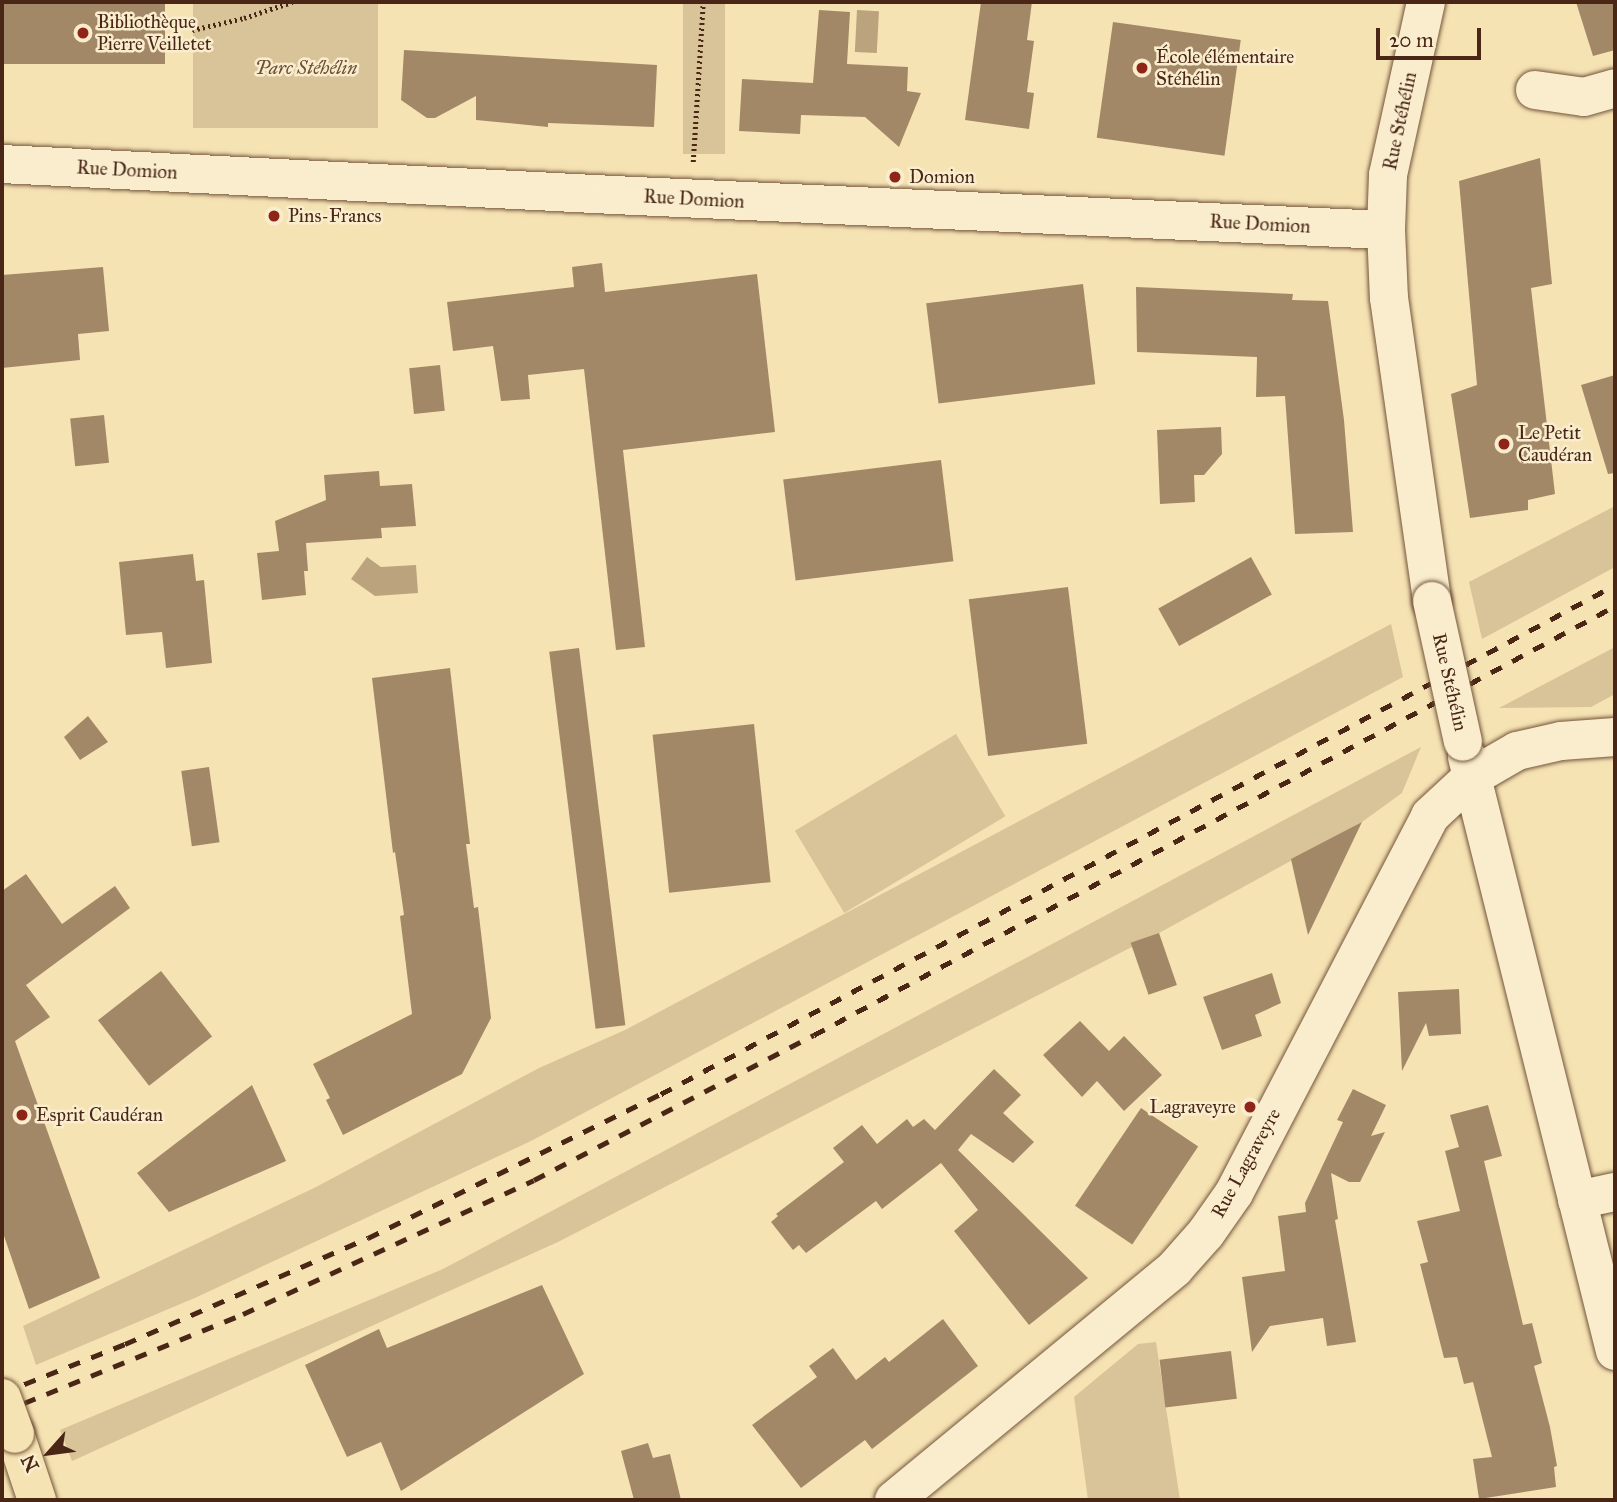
<!DOCTYPE html>
<meta charset="utf-8">
<style>
body{margin:0}
#map{position:relative;width:1617px;height:1502px;overflow:hidden;background:#f6e3b3;font-family:"IM FELL Great Primer",serif}
div>[style]{position:absolute}
[style*='--x']{left:calc(var(--x)*1px);top:calc(var(--y)*1px);width:calc(var(--w)*1px);rotate:calc(var(--a)*1deg)}
.green>*{inset:0;background:#d9c398;transform-origin:0 0}
.water>*{inset:0;background:#bba37d;transform-origin:0 0}
.building>*{inset:0;background:#a38867;transform-origin:0 0}
.path>*{height:4.5px;margin-top:-2.25px;transform-origin:0;background:repeating-linear-gradient(90deg,#492615 0 2px,transparent 0 5.5px)}
.roads{filter:drop-shadow(0 0 2px #74553c) drop-shadow(0 0 2px #74553c)}
.minor>*{height:38px;margin:-19px;padding:0 19px;transform-origin:19px;border-radius:19px;background:#f9edce}
.major>*{height:38px;margin:-19px;padding:0 19px;transform-origin:19px;border-radius:19px;background:#f6e3b3}
.rail>*{height:5px;margin-top:-2.5px;transform-origin:0;background:repeating-linear-gradient(90deg,#492615 0 12px,transparent 0 24px)}
.bridges{filter:drop-shadow(0 0 2px #74553c) drop-shadow(0 0 2px #74553c)}
.minor-bridge>*{height:38px;margin:-19px;padding:0 19px;transform-origin:19px;border-radius:19px;background:#f9edce}
.major-bridge>*{height:38px;margin:-19px;padding:0 19px;transform-origin:19px;border-radius:19px;background:#f6e3b3}
.dots>*{width:19px;height:19px;translate:-50% -50%;box-sizing:border-box;border:4px solid #f9edce;border-radius:50%}
span{translate:-50% -50%;white-space:nowrap;text-align:center;line-height:1.15;-webkit-text-stroke:5px #f9edce;paint-order:stroke}
.poi-label{font-size:19px;color:#492615}
.left{translate:0 -50%;text-align:left}
.right{translate:-100% -50%;text-align:right}
.park-label{font-size:19px;color:#6d4d36;font-style:italic}
.street-label{font-size:19px;color:#492615}
.frame{position:absolute;inset:0;border:4px solid #492615;pointer-events:none}
.north{position:absolute;left:14px;top:1418px;width:70px;height:70px;-webkit-text-stroke:5px #f9edce;paint-order:stroke;rotate:242deg;font-size:19px;font-weight:700;line-height:28px;text-align:center;color:#492615}
.north::after{content:'';display:block;margin:auto;width:24px;height:32px;background:#492615;clip-path:polygon(50% 0,100% 100%,50% 72%,0 100%)}
.scale{position:absolute;left:1376px;top:28px;width:105px;height:32px;box-sizing:border-box;border:4px solid #492615;border-top:0;padding-left:9px;font-size:21px;line-height:24px;white-space:nowrap;color:#492615;-webkit-text-stroke:5px #f9edce;paint-order:stroke}
</style>
<div id="map">
<div class="green">
<i style="left:193px;top:2px;width:185px;height:126px"></i>
<i style="left:683px;top:2px;width:42px;height:152px"></i>
<i style="clip-path:polygon(1615px 506px,1615px 567px,1482px 639px,1469px 582px)"></i>
<i style="clip-path:polygon(1391px 624px,1403px 677px,533px 1140px,197px 1297px,36px 1365px,23px 1326px,316px 1187px,539px 1068px,625px 1030px)"></i>
<i style="clip-path:polygon(1615px 647px,1615px 694px,1591px 707px,1499px 708px)"></i>
<i style="left:956px;top:734px;width:96px;height:188px;rotate:59deg"></i>
<i style="clip-path:polygon(1421px 747px,1402px 793px,1362px 822px,1159px 933px,558px 1242px,72px 1461px,60px 1430px,443px 1269px)"></i>
<i style="clip-path:polygon(1156px 1342px,1180px 1500px,1088px 1500px,1074px 1397px,1138px 1344px)"></i>
</div>
<div class="water">
<i style="left:857px;top:10px;width:22px;height:42px;rotate:3deg"></i>
<i style="clip-path:polygon(367px 557px,381px 567px,416px 565px,418px 593px,375px 596px,351px 579px)"></i>
</div>
<div class="building">
<i style="left:2px;top:2px;width:163px;height:62px"></i>
<i style="clip-path:polygon(981px 2px,1032px 2px,1027px 40px,1034px 41px,1027px 92px,1034px 93px,1029px 129px,965px 120px)"></i>
<i style="clip-path:polygon(1576px 2px,1615px 2px,1615px 50px,1593px 56px)"></i>
<i style="clip-path:polygon(819px 10px,850px 12px,847px 64px,908px 67px,907px 91px,921px 93px,899px 147px,865px 117px,801px 115px,800px 134px,739px 131px,742px 79px,813px 83px)"></i>
<i style="left:1113px;top:22px;width:129px;height:117px;rotate:8deg"></i>
<i style="clip-path:polygon(404px 50px,657px 65px,654px 127px,548px 123px,548px 127px,476px 120px,476px 96px,435px 118px,427px 118px,401px 100px)"></i>
<i style="clip-path:polygon(1540px 158px,1552px 284px,1531px 288px,1555px 494px,1528px 500px,1528px 510px,1470px 518px,1451px 394px,1477px 385px,1459px 181px)"></i>
<i style="clip-path:polygon(602px 263px,605px 292px,757px 274px,775px 432px,623px 450px,645px 647px,616px 650px,584px 369px,528px 375px,530px 399px,501px 401px,493px 346px,453px 351px,447px 302px,574px 287px,572px 267px)"></i>
<i style="clip-path:polygon(103px 267px,109px 331px,78px 334px,80px 360px,2px 368px,2px 275px)"></i>
<i style="left:1083px;top:284px;width:101px;height:158px;rotate:83deg"></i>
<i style="clip-path:polygon(1136px 287px,1293px 294px,1292px 300px,1328px 301px,1344px 420px,1353px 532px,1295px 534px,1285px 396px,1256px 397px,1257px 357px,1137px 352px)"></i>
<i style="left:440px;top:365px;width:46px;height:31px;rotate:84deg"></i>
<i style="clip-path:polygon(1615px 375px,1615px 473px,1608px 474px,1581px 385px)"></i>
<i style="left:104px;top:415px;width:48px;height:34px;rotate:84deg"></i>
<i style="clip-path:polygon(1221px 427px,1222px 454px,1204px 475px,1194px 475px,1195px 502px,1160px 504px,1157px 430px)"></i>
<i style="left:941px;top:460px;width:102px;height:159px;rotate:83deg"></i>
<i style="clip-path:polygon(379px 471px,380px 486px,412px 484px,416px 526px,381px 528px,382px 538px,306px 543px,308px 571px,304px 571px,306px 595px,262px 600px,257px 553px,279px 551px,275px 521px,326px 500px,324px 475px)"></i>
<i style="clip-path:polygon(193px 554px,196px 581px,204px 580px,212px 663px,166px 668px,162px 632px,126px 635px,119px 562px)"></i>
<i style="left:1251px;top:557px;width:43px;height:106px;rotate:61deg"></i>
<i style="left:1068px;top:587px;width:158px;height:100px;rotate:83deg"></i>
<i style="left:579px;top:648px;width:380px;height:30px;rotate:83deg"></i>
<i style="clip-path:polygon(450px 668px,470px 844px,466px 844px,474px 908px,478px 907px,491px 1018px,462px 1074px,343px 1135px,326px 1100px,330px 1098px,313px 1064px,412px 1014px,400px 916px,404px 915px,395px 852px,393px 853px,372px 678px)"></i>
<i style="clip-path:polygon(88px 716px,108px 742px,80px 760px,64px 737px)"></i>
<i style="left:754px;top:724px;width:159px;height:102px;rotate:84deg"></i>
<i style="left:209px;top:767px;width:76px;height:28px;rotate:82deg"></i>
<i style="clip-path:polygon(1362px 822px,1308px 935px,1291px 859px)"></i>
<i style="clip-path:polygon(26px 874px,62px 924px,115px 886px,130px 908px,26px 985px,50px 1017px,15px 1041px,100px 1278px,29px 1309px,2px 1230px,2px 891px)"></i>
<i style="left:1159px;top:933px;width:55px;height:30px;rotate:71deg"></i>
<i style="left:161px;top:971px;width:83px;height:80px;rotate:52deg"></i>
<i style="clip-path:polygon(1272px 973px,1281px 1003px,1255px 1015px,1262px 1036px,1222px 1050px,1203px 997px)"></i>
<i style="clip-path:polygon(1459px 989px,1461px 1034px,1429px 1036px,1426px 1023px,1402px 1071px,1398px 992px)"></i>
<i style="clip-path:polygon(1080px 1021px,1109px 1051px,1124px 1036px,1162px 1075px,1124px 1111px,1097px 1081px,1082px 1097px,1043px 1055px)"></i>
<i style="clip-path:polygon(994px 1069px,1021px 1095px,1003px 1113px,1034px 1142px,1013px 1163px,971px 1134px,958px 1150px,1088px 1278px,1029px 1325px,954px 1231px,978px 1210px,941px 1163px,882px 1209px,876px 1201px,806px 1253px,799px 1245px,793px 1250px,771px 1222px,778px 1216px,776px 1214px,844px 1162px,833px 1148px,862px 1125px,877px 1144px,907px 1119px,913px 1127px,924px 1119px,935px 1130px)"></i>
<i style="clip-path:polygon(252px 1085px,286px 1161px,169px 1212px,137px 1173px)"></i>
<i style="clip-path:polygon(1353px 1089px,1386px 1105px,1371px 1136px,1385px 1132px,1360px 1182px,1349px 1182px,1331px 1173px,1338px 1219px,1335px 1220px,1356px 1342px,1327px 1346px,1323px 1318px,1270px 1326px,1252px 1352px,1242px 1277px,1285px 1271px,1278px 1216px,1306px 1212px,1305px 1203px,1343px 1122px,1337px 1120px)"></i>
<i style="clip-path:polygon(1488px 1105px,1502px 1156px,1484px 1161px,1523px 1325px,1532px 1323px,1542px 1363px,1534px 1366px,1550px 1427px,1557px 1466px,1554px 1467px,1556px 1487px,1479px 1499px,1473px 1459px,1492px 1457px,1473px 1382px,1464px 1384px,1457px 1357px,1444px 1358px,1420px 1264px,1428px 1262px,1417px 1221px,1460px 1211px,1445px 1151px,1459px 1147px,1450px 1115px)"></i>
<i style="left:1141px;top:1108px;width:69px;height:118px;rotate:34deg"></i>
<i style="clip-path:polygon(542px 1285px,584px 1374px,401px 1491px,381px 1442px,347px 1457px,305px 1365px,379px 1329px,387px 1348px)"></i>
<i style="clip-path:polygon(943px 1319px,978px 1366px,872px 1449px,865px 1440px,801px 1488px,752px 1425px,817px 1377px,809px 1366px,833px 1348px,856px 1380px,885px 1357px,889px 1362px)"></i>
<i style="left:1231px;top:1351px;width:48px;height:72px;rotate:83deg"></i>
<i style="clip-path:polygon(648px 1443px,653px 1458px,670px 1454px,681px 1500px,634px 1500px,621px 1451px)"></i>
</div>
<div class="path">
<i style="--x:192;--y:30;--w:53;--a:-13"></i>
<i style="--x:244;--y:18;--w:51;--a:-18.4"></i>
<i style="--x:693;--y:162;--w:160;--a:-86.4"></i>
</div>
<div class="roads">
<div class="minor">
<i style="--x:1426;--y:2;--w:177;--a:102.4"></i>
<i style="--x:1388;--y:175;--w:55;--a:92.1"></i>
<i style="--x:1386;--y:230;--w:68;--a:87.5"></i>
<i style="--x:1389;--y:298;--w:306;--a:81.9"></i>
<i style="--x:1535;--y:90;--w:49;--a:8.1"></i>
<i style="--x:1584;--y:97;--w:32;--a:-16"></i>
<i style="--x:2;--y:164;--w:613;--a:2.9"></i>
<i style="--x:614;--y:195;--w:773;--a:2.6"></i>
<i style="--x:1467;--y:757;--w:612;--a:76.01"></i>
<i style="--x:1577;--y:1200;--w:39;--a:-12"></i>
<i style="--x:894;--y:1500;--w:364;--a:-39.5"></i>
<i style="--x:1175;--y:1268;--w:47;--a:-48.5"></i>
<i style="--x:1206;--y:1233;--w:49;--a:-55"></i>
<i style="--x:1234;--y:1193;--w:425;--a:-62.5"></i>
<i style="--x:1430;--y:816;--w:57;--a:-42.9"></i>
<i style="--x:1472;--y:777;--w:52;--a:-30"></i>
<i style="--x:1517;--y:751;--w:45;--a:-12.8"></i>
<i style="--x:1561;--y:741;--w:54;--a:-4.2"></i>
</div>
<div class="major">
<i style="--x:15;--y:1434;--w:70;--a:71.6"></i>
</div>
</div>
<div class="rail">
<i style="--x:2;--y:1393;--w:132;--a:-21.7"></i>
<i style="--x:125;--y:1344;--w:265;--a:-23.6"></i>
<i style="--x:368;--y:1238;--w:326;--a:-26.2"></i>
<i style="--x:661;--y:1094;--w:1081;--a:-28.08"></i>
<i style="--x:2;--y:1412;--w:260;--a:-22.1"></i>
<i style="--x:243;--y:1314;--w:320;--a:-24.7"></i>
<i style="--x:534;--y:1180;--w:315;--a:-27.4"></i>
<i style="--x:814;--y:1035;--w:909;--a:-28.17"></i>
</div>
<div class="bridges">
<div class="minor-bridge">
<i style="--x:1432;--y:601;--w:144;--a:77.6"></i>
</div>
<div class="major-bridge">
<i style="--x:2;--y:1398;--w:38;--a:70"></i>
</div>
</div>
<div class="dots">
<i style="left:83px;top:33px;background:#8f2418"></i>
<i style="left:1142px;top:68px;background:#8f2418"></i>
<i style="left:895px;top:177px;background:#8f2418"></i>
<i style="left:274px;top:216px;background:#8f2418"></i>
<i style="left:1504px;top:444px;background:#8f2418"></i>
<i style="left:1250px;top:1107px;background:#8f2418"></i>
<i style="left:22px;top:1115px;background:#8f2418"></i>
</div>
<div class="poi-label">
<span class="left" style="left:97px;top:33px">Bibliothèque<br>Pierre Veilletet</span>
<span class="left" style="left:1156px;top:68px">École élémentaire<br>Stéhélin</span>
<span class="left" style="left:909px;top:177px">Domion</span>
<span class="left" style="left:288px;top:216px">Pins-Francs</span>
<span class="left" style="left:1518px;top:444px">Le Petit<br>Caudéran</span>
<span class="right" style="left:1236px;top:1107px">Lagraveyre</span>
<span class="left" style="left:36px;top:1115px">Esprit Caudéran</span>
</div>
<div class="park-label">
<span style="left:306px;top:68px">Parc Stéhélin</span>
</div>
<div class="street-label">
<span style="left:1400px;top:121px;rotate:-78deg">Rue Stéhélin</span>
<span style="left:127px;top:170px;rotate:3deg">Rue Domion</span>
<span style="left:694px;top:199px;rotate:3deg">Rue Domion</span>
<span style="left:1260px;top:224px;rotate:3deg">Rue Domion</span>
<span style="left:1450px;top:682px;rotate:77deg">Rue Stéhélin</span>
<span style="left:1246px;top:1163px;rotate:-61deg">Rue Lagraveyre</span>
</div>
<div class="frame"></div>
<div class="north">N</div>
<div class="scale">20 m</div>
</div>
